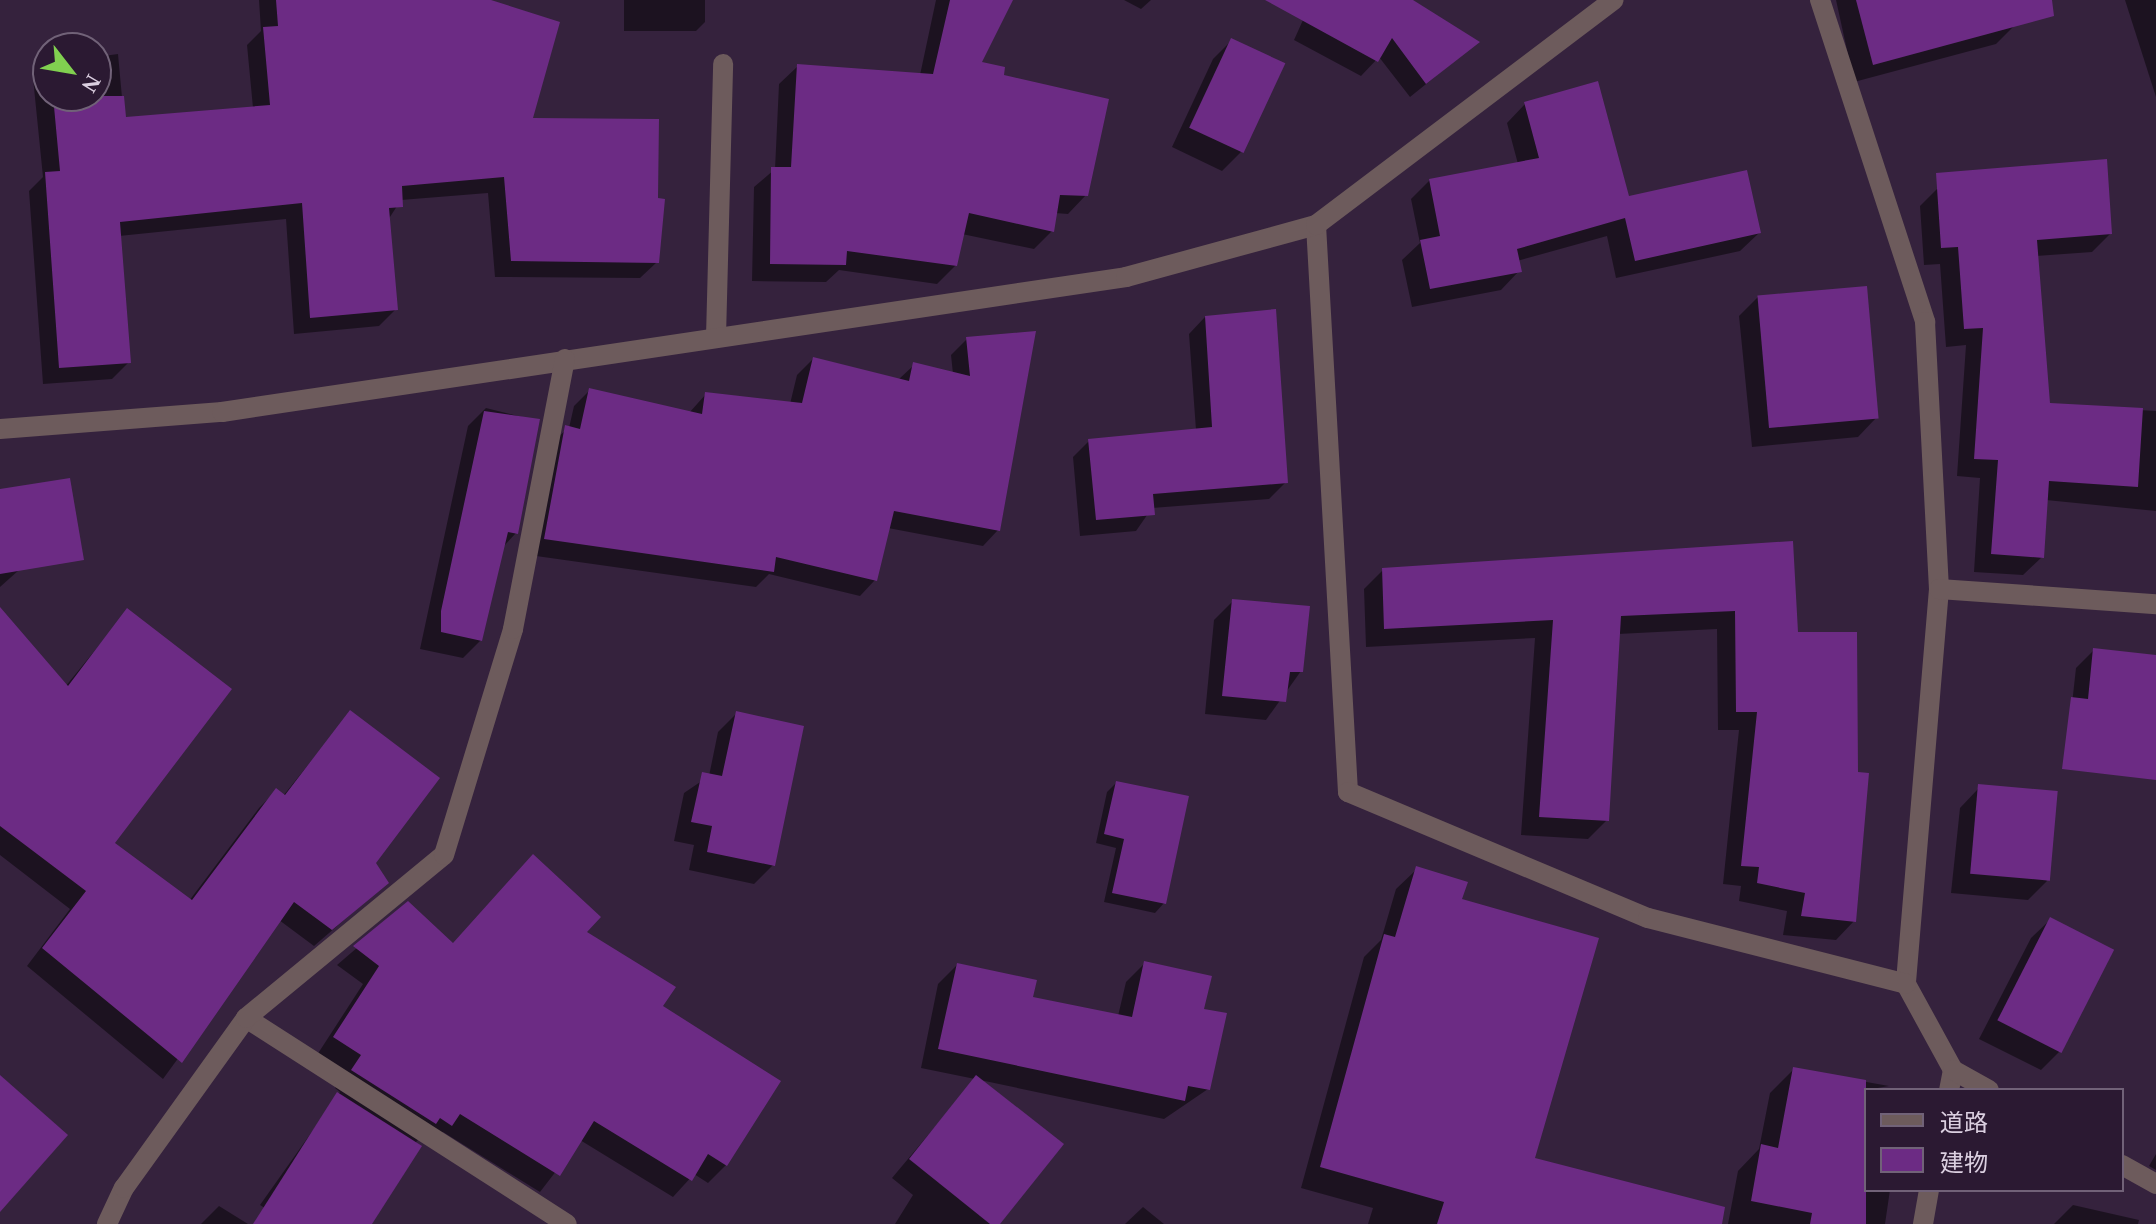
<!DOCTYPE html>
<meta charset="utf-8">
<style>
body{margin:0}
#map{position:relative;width:2156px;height:1224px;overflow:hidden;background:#35223d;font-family:"Times New Roman","Noto Sans JP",serif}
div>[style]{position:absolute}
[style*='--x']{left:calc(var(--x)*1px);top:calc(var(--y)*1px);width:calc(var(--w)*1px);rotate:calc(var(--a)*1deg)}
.shadow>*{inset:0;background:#0007}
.building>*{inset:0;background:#6c2b84;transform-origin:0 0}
.minor>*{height:20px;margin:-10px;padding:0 10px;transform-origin:10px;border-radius:10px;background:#6d5b5c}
span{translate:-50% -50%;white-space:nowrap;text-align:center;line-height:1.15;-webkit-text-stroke:7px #2b1932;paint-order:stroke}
.legend{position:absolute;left:1864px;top:1088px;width:260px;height:104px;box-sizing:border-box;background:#2b1932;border:2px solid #716278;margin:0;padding:10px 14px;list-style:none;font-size:24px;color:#dbcfe0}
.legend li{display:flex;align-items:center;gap:16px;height:40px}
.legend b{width:40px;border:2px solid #716278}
.north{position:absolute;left:32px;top:32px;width:80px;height:80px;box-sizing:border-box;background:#2b1932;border:2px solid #716278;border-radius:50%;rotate:121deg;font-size:22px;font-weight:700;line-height:32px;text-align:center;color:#dbcfe0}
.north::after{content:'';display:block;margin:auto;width:28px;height:36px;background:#81d050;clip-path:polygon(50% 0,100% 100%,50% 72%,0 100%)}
</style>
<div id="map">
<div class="shadow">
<i style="clip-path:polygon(259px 0,484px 0,530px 120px,657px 262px,640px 278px,495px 277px,488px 193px,401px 200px,388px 220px,396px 309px,379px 326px,294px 334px,286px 219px,119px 236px,129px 362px,112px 379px,43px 384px,29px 191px,43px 177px,33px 78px,48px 63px,48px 96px,96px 96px,96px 57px,118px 54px,124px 119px,253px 108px,247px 45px,261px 31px)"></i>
<i style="clip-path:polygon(624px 0,705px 0,705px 22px,696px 31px,624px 31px)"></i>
<i style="clip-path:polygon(936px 0,1011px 0,979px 63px,1001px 76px,1086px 195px,1068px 214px,1055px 213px,1052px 231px,1034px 249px,962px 234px,956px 265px,937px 284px,839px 270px,826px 282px,752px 281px,754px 187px,775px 169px,779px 84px,798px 66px,920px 75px)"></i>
<i style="clip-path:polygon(1124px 0,1151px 0,1141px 9px)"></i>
<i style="clip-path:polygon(1312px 0,1398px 0,1477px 43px,1410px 97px,1379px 57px,1361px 76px,1294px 40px)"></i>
<i style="clip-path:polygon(1836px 0,2008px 0,2015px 25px,1996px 44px,1854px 82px)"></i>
<i style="clip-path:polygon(2125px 0,2156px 0,2156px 97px)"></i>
<i style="clip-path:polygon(1232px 40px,1241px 152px,1222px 171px,1172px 147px,1213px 59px)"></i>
<i style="clip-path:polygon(1525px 104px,1628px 198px,1759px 233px,1740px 251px,1616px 278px,1607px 236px,1517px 261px,1519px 271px,1501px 290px,1412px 307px,1402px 260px,1420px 243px,1411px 199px,1430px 180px,1518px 164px,1507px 123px)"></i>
<i style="clip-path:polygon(1938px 188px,2110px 234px,2092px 252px,2036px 256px,2048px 405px,2156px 411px,2156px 511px,2046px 500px,2042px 557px,2023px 575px,1974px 572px,1980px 478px,1957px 476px,1966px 345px,1946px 347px,1940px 264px,1924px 265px,1920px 206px)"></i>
<i style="clip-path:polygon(1758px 297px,1876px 418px,1858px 437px,1752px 447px,1739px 316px)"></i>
<i style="clip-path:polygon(1205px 317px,1286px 482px,1269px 499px,1152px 508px,1136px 531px,1080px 536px,1073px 457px,1089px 441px,1196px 430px,1189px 334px)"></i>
<i style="clip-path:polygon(967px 339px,998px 530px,983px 546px,888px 528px,875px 580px,860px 596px,769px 574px,756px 587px,529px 555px,550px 443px,569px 428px,574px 406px,589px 391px,689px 413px,706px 394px,790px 404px,797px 375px,813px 359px,898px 380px,914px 365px,953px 374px,951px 355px)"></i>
<i style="clip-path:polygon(486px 408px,538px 421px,516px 533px,503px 547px,481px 640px,463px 658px,420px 649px,468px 426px)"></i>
<i style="clip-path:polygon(0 500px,19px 570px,0 587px)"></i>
<i style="clip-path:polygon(1791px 543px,1796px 634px,1854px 921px,1836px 940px,1783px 935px,1787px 911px,1739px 901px,1741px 886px,1723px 884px,1739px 730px,1718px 730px,1717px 629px,1618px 634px,1607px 820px,1588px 839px,1521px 835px,1535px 638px,1366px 647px,1364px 589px,1383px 570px)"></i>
<i style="clip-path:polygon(1233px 601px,1301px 671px,1266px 720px,1205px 714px,1214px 620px)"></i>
<i style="clip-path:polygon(0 610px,65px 687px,127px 611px,112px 843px,189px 901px,259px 808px,276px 791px,283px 796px,350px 713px,373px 863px,387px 883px,314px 946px,279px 920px,163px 1079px,27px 966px,70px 909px,0 855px)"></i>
<i style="clip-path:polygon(2094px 650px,2156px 659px,2156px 739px,2069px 731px,2076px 668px)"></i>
<i style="clip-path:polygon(737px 713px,773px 865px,754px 884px,689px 870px,694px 845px,674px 841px,684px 793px,709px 776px,718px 732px)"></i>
<i style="clip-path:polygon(1116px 783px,1164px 903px,1155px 913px,1104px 902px,1116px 848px,1096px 843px,1107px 792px)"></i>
<i style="clip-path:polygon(1978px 789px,2047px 881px,2028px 900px,1951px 893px,1960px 808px)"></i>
<i style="clip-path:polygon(1417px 869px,1460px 901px,1533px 1159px,1648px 1224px,1368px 1224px,1373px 1208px,1301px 1188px,1364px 957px,1381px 940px,1396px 889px)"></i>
<i style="clip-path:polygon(408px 904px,452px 945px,584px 933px,660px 1007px,726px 1165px,708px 1183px,694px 1174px,673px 1197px,580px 1140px,540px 1192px,443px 1132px,433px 1142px,422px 1136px,414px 1144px,370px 1224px,290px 1224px,260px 1205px,340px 1092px,335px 1088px,345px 1073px,317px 1055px,363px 984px,337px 965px)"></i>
<i style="clip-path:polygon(2050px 920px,2059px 1052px,2041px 1070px,1979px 1039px,2031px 938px)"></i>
<i style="clip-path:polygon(1145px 963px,1202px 1010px,1208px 1089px,1164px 1119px,980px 1080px,997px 1224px,895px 1224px,913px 1195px,892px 1178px,975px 1079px,921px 1068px,938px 984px,957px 965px,1031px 999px,1118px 1016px,1126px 982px)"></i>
<i style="clip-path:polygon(1794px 1069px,1889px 1086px,1866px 1090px,1866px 1190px,1890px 1190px,1885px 1224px,1728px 1224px,1738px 1171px,1759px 1149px,1770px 1093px)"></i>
<i style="clip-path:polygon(2156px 1154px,2156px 1170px,2149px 1166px)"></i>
<i style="clip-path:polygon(2073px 1205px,2139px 1220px,2138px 1224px,2054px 1224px)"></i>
<i style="clip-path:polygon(219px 1206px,248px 1224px,201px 1224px)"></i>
<i style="clip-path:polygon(1143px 1207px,1164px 1224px,1125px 1224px)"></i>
</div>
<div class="building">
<i style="clip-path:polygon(276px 0,491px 0,560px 22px,533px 118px,659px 119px,658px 198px,665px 199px,659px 263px,511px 261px,504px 177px,402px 186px,403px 207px,389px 208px,398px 310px,310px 318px,302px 203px,120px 222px,131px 363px,59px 368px,45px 172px,60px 171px,53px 96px,124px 96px,126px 117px,270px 105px,263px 27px,278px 26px)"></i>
<i style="clip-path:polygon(950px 0,1013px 0,982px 62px,1005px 67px,1004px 75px,1109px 99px,1088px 196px,1060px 195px,1054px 232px,969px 213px,957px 266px,847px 251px,846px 265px,770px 264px,771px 167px,791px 167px,797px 64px,933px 74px)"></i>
<i style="clip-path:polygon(1265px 0,1413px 0,1480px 42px,1426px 84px,1392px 38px,1378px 62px)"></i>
<i style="clip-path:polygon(1856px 0,2052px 0,2054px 16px,1873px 65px)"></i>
<i style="left:1231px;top:38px;width:60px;height:99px;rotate:25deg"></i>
<i style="clip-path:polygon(1598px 81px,1629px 196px,1747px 170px,1761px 233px,1635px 261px,1625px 218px,1517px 249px,1522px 272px,1430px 289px,1420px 240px,1440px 236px,1429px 179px,1539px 158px,1524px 102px)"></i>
<i style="clip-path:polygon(2107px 159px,2112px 234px,2037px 240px,2050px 403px,2143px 408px,2138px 487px,2049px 481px,2044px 558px,1991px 554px,1998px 460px,1974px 459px,1983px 328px,1964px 329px,1958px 247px,1941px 248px,1936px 173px)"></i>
<i style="left:1867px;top:286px;width:133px;height:110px;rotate:85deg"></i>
<i style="clip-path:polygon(1276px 309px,1288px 483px,1153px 494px,1155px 515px,1096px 520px,1088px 439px,1212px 427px,1205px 316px)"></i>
<i style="clip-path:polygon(1036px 331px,1000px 531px,894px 511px,877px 581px,776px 557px,774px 572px,544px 539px,565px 425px,580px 429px,589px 388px,702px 414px,705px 392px,802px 403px,813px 357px,909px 381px,913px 362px,970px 376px,966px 337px)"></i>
<i style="clip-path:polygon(484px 411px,540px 419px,518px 534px,508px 532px,482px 641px,441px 632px,441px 611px)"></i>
<i style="clip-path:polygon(70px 478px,84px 560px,0 574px,0 489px)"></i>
<i style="clip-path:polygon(1793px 541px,1798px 632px,1857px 632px,1858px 772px,1869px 773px,1856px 922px,1801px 916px,1805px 893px,1757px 883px,1759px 867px,1741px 866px,1757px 712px,1736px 712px,1735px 611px,1621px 616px,1609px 821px,1539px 817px,1553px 620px,1384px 629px,1382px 568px)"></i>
<i style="clip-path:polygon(1232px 599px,1310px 606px,1303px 672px,1290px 672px,1286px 702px,1222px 696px)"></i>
<i style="clip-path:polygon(0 607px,68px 686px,127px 608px,232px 689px,115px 843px,192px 900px,276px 788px,285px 795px,350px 710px,440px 778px,376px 863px,389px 883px,332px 930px,294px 902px,182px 1063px,42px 948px,86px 891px,0 826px)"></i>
<i style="clip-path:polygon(2093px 648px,2156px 655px,2156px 780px,2062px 769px,2071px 697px,2088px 699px)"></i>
<i style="clip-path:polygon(736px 711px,804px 726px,775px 866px,707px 852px,712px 826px,691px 822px,702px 772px,722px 776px)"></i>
<i style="clip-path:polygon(1116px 781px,1189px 796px,1166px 904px,1112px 893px,1124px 839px,1104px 834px)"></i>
<i style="left:1978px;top:784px;width:80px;height:90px;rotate:5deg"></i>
<i style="clip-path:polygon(533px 854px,601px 917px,587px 932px,676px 987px,663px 1006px,781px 1081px,727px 1166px,708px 1154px,692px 1181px,594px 1121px,560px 1176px,460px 1114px,452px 1126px,440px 1118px,436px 1124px,351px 1070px,361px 1055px,333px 1037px,379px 966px,353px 946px,408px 901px,453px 943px)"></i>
<i style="clip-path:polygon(1416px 866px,1468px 882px,1462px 899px,1599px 938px,1535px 1158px,1725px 1207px,1722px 1224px,1437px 1224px,1444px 1202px,1320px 1167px,1384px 934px,1395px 937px)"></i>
<i style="left:2050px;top:917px;width:72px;height:116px;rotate:27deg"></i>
<i style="clip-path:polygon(1144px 961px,1212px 976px,1204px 1009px,1227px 1013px,1210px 1090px,1188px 1086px,1185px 1101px,938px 1049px,957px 963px,1037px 980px,1033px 997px,1132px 1017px)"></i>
<i style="clip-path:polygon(1793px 1067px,1866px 1080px,1866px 1224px,1810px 1224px,1812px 1213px,1751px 1201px,1761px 1144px,1778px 1148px)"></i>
<i style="clip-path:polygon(0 1075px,68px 1135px,0 1212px)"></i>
<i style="clip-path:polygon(976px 1075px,1064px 1144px,1000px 1224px,990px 1224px,909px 1159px)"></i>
<i style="clip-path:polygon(337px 1092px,422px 1146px,372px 1224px,253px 1224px)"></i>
</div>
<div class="minor">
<i style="--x:1820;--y:0;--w:339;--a:71.9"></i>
<i style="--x:1925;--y:322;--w:267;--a:87"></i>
<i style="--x:1939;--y:589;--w:396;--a:94.8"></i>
<i style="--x:1906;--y:984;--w:98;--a:61.3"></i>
<i style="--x:1953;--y:1070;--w:20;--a:101"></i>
<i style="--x:1316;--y:225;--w:568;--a:86.77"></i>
<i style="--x:1348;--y:792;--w:325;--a:22.8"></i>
<i style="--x:1648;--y:918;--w:266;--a:14.3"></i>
<i style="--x:716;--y:337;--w:273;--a:-88.5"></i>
<i style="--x:0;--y:429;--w:223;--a:-4.4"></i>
<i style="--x:222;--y:412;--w:914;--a:-8.49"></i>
<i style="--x:1126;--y:277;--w:197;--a:-15.3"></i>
<i style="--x:1316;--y:225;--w:373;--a:-37.1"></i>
<i style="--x:1939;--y:589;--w:218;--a:4"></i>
<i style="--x:246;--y:1018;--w:381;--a:32.7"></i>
<i style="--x:1953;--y:1070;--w:41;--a:29.1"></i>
<i style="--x:2122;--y:1165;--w:39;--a:29"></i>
<i style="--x:107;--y:1224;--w:40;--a:-65"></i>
<i style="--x:124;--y:1188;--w:209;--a:-54.3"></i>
<i style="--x:246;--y:1018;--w:256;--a:-39.5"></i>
<i style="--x:444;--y:855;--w:236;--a:-73"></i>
<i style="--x:513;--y:629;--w:275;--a:-79.1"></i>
<i style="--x:1923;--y:1224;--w:35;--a:-80"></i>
</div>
<ul class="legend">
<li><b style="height:10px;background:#6d5b5c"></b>道路</li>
<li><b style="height:22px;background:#6c2b84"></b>建物</li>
</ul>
<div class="north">N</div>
</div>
